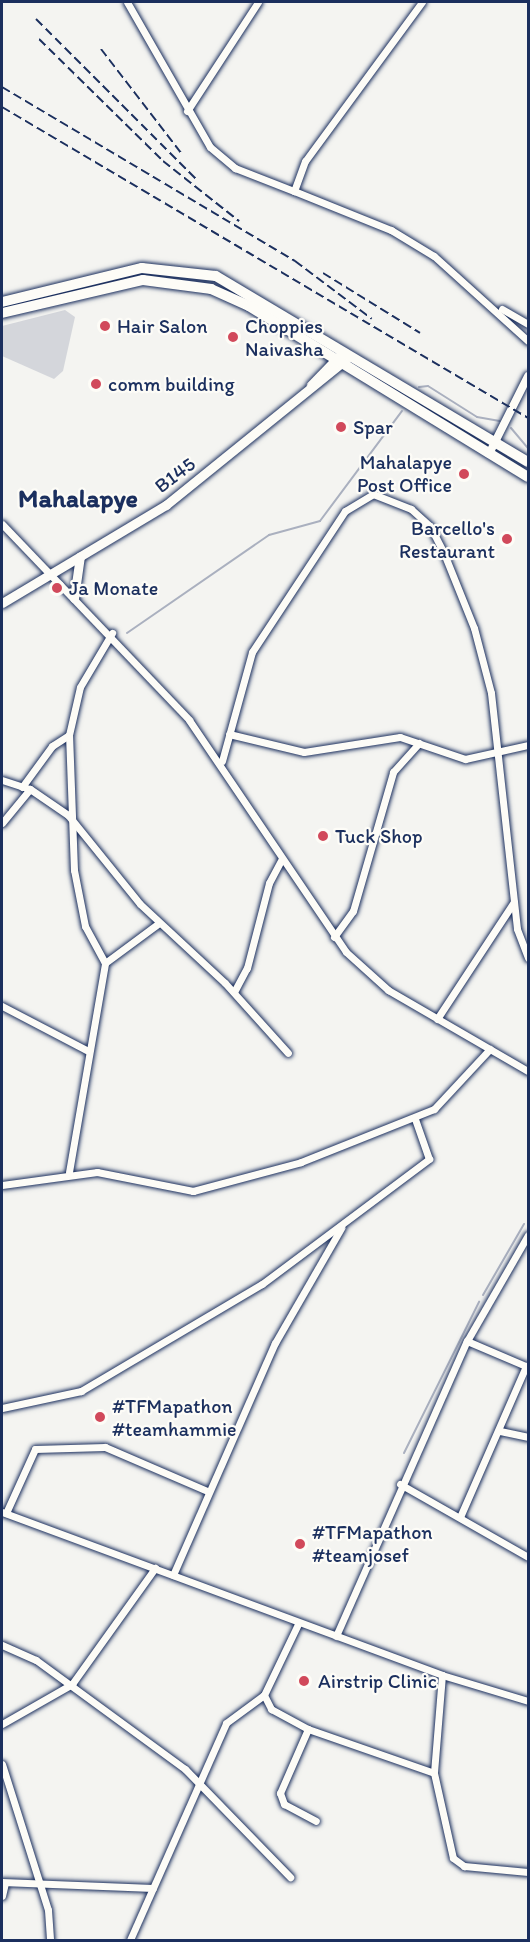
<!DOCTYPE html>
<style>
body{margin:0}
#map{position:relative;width:530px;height:1942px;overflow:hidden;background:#f4f4f1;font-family:Itim,sans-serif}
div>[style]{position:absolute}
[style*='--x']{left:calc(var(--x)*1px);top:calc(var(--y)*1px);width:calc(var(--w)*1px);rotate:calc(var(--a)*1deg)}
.green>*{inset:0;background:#d4d6db}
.stream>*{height:2px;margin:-1px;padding:0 1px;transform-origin:1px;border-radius:1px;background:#aab0bf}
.roads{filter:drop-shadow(0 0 2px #1b2f5e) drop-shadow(0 0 2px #1b2f5e)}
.minor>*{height:7px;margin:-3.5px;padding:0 3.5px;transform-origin:3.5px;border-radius:3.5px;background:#fdfcf7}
.tertiary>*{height:8px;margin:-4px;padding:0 4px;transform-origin:4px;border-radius:4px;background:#fdfcf7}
.secondary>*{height:9px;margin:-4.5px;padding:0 4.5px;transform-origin:4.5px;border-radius:4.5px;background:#fdfcf7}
.trunk>*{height:10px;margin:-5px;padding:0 5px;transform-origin:5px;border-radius:5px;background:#fdfcf7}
.rail>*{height:2px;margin-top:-1px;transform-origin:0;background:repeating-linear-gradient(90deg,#1b2f5e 0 9px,transparent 0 13.5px)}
.dots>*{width:16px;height:16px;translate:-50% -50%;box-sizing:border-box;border:3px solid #fdfcf7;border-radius:50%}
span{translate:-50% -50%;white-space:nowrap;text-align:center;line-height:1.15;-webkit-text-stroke:4.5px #fdfcf7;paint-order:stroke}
.poi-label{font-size:20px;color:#1b2f5e}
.left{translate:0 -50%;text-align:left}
.right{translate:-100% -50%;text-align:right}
.street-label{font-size:20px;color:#1b2f5e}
.district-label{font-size:26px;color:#1b2f5e;font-weight:700}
.frame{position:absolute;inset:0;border:3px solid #1b2f5e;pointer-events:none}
</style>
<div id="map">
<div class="green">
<i style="clip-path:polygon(65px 310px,75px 317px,63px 371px,54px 379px,2px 356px,2px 326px)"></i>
</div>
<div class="stream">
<i style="--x:419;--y:387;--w:9;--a:-6"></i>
<i style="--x:428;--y:386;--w:58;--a:32.3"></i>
<i style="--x:477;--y:417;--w:23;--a:10"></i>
<i style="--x:511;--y:428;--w:26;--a:50"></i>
<i style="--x:127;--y:633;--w:173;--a:-34.6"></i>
<i style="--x:269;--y:535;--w:53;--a:-15.4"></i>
<i style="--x:320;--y:521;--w:137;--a:-53.3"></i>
<i style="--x:528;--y:1217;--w:1;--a:-90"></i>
<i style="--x:483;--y:1295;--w:82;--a:-60"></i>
<i style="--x:404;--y:1453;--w:169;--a:-63.6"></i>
</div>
<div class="roads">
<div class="minor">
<i style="--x:127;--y:2;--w:167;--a:60.2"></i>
<i style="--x:210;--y:147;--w:33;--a:40"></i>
<i style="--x:235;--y:168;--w:63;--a:21.3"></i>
<i style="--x:422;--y:2;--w:197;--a:126.3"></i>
<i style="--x:305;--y:161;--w:32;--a:110"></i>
<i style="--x:294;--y:191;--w:105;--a:21.9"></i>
<i style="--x:391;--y:230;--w:50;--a:31.2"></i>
<i style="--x:434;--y:256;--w:127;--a:42.1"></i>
<i style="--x:187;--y:111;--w:130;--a:-56.9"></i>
<i style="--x:502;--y:309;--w:30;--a:30"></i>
<i style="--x:2;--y:524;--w:271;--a:46.3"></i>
<i style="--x:189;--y:720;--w:280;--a:55.9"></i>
<i style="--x:346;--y:952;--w:57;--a:42.1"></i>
<i style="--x:388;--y:990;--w:162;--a:30.1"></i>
<i style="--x:229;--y:734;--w:77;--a:13.5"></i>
<i style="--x:304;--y:752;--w:97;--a:-8.9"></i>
<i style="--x:400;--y:737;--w:69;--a:18.7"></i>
<i style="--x:465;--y:759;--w:65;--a:-12.5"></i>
<i style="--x:222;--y:761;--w:113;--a:-74.6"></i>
<i style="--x:252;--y:652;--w:169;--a:-56.6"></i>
<i style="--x:345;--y:511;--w:33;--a:-31"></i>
<i style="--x:373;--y:494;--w:41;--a:21.5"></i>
<i style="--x:411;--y:509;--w:25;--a:42"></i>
<i style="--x:430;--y:526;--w:28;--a:63"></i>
<i style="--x:443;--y:551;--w:83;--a:68.1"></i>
<i style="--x:474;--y:628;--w:67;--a:75.3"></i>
<i style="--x:491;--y:693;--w:237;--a:83.7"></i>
<i style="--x:517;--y:929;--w:31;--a:69"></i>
<i style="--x:2;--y:780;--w:29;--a:18"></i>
<i style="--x:30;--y:789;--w:46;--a:34.4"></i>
<i style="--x:68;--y:815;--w:114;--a:51"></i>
<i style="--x:140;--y:904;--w:116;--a:42.9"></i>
<i style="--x:225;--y:983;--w:94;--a:48"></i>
<i style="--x:22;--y:787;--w:51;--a:-53.8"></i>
<i style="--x:52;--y:746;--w:20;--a:-33"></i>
<i style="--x:2;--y:823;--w:44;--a:-50.5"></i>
<i style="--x:334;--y:937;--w:32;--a:-54"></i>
<i style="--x:353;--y:911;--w:145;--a:-73.9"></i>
<i style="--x:393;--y:772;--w:39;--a:-48"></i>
<i style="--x:105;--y:963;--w:67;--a:-36.5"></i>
<i style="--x:234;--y:992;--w:27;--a:-62"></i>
<i style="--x:247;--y:968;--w:88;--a:-75.5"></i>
<i style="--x:269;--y:883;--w:27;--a:-62"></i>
<i style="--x:2;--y:1006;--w:97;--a:27.6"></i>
<i style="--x:437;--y:1019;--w:140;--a:-56.7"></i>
<i style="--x:69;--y:1172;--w:212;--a:-80.2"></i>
<i style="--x:105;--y:963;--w:42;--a:-118.4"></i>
<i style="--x:85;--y:926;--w:57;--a:-101.1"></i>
<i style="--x:74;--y:870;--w:135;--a:-92.1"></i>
<i style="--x:69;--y:735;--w:49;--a:-77.1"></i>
<i style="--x:80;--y:687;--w:63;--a:-59.3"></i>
<i style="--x:2;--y:1185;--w:96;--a:-7.8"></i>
<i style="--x:97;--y:1172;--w:98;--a:11.2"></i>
<i style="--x:193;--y:1191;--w:112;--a:-15"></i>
<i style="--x:301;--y:1162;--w:143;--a:-21.7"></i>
<i style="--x:434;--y:1109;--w:82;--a:-47"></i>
<i style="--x:467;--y:1341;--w:66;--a:23.1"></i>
<i style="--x:2;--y:1408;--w:81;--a:-12.1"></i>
<i style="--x:81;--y:1391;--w:210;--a:-30.6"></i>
<i style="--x:262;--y:1284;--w:209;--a:-36.8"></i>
<i style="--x:429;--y:1159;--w:42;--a:-109.3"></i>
<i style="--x:500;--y:1431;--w:29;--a:12"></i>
<i style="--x:400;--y:1484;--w:147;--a:29.7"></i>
<i style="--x:2;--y:1512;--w:469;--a:20.3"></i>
<i style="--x:442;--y:1675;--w:90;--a:16.8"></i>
<i style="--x:6;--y:1513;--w:70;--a:-65.6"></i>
<i style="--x:35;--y:1449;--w:70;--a:-1.6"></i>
<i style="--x:105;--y:1447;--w:111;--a:23.3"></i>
<i style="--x:460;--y:1517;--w:165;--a:-66.4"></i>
<i style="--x:173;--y:1575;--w:253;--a:-66.3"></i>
<i style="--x:275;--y:1343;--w:133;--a:-60.1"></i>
<i style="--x:336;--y:1636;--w:323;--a:-66.1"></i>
<i style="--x:467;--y:1341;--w:122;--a:-60.1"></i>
<i style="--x:2;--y:1645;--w:37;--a:24"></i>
<i style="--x:36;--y:1660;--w:185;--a:36.2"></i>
<i style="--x:185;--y:1769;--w:151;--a:45.8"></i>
<i style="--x:442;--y:1675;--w:98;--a:94.7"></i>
<i style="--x:434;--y:1773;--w:87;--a:77.4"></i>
<i style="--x:453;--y:1858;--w:14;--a:36"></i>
<i style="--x:464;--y:1866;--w:64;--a:5.4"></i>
<i style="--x:264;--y:1695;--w:16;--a:63"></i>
<i style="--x:271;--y:1709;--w:42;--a:28.4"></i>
<i style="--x:308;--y:1729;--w:133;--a:19.2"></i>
<i style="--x:2;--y:1724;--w:81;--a:-29.7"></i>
<i style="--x:72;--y:1684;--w:143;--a:-54.4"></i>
<i style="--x:308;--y:1729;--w:70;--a:113.6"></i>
<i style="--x:280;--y:1793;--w:12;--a:70"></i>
<i style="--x:284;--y:1804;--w:36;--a:28"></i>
<i style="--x:2;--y:1764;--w:153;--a:72.5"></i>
<i style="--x:48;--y:1910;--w:30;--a:86"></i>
<i style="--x:2;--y:1882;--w:151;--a:2.3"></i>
<i style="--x:2;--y:1896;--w:13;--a:-77"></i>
<i style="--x:130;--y:1940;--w:237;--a:-66.1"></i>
<i style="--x:226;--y:1723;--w:47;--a:-36.4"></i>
<i style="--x:264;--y:1695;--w:79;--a:-64.4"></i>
</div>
<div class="tertiary">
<i style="--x:489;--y:454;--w:87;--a:-63.4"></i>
</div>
<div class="secondary">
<i style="--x:311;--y:385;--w:43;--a:-45.9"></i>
<i style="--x:74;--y:598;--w:42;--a:-81.9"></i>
<i style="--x:2;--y:603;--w:191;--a:-30.9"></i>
<i style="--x:166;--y:505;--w:232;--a:-39"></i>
</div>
<div class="trunk">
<i style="--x:2;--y:302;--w:144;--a:-13.7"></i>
<i style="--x:142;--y:268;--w:74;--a:6.2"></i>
<i style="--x:216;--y:276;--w:363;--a:30.8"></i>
<i style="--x:2;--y:313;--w:145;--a:-13.2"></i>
<i style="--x:143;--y:280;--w:69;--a:7.5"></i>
<i style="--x:211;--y:289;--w:42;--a:24.1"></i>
<i style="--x:249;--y:306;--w:327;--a:31.5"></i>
</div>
</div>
<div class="rail">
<i style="--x:36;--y:19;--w:226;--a:45"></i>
<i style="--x:39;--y:39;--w:174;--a:44.5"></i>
<i style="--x:163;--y:161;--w:97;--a:38.3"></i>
<i style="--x:101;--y:49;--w:133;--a:52.4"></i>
<i style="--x:2;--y:87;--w:341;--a:30.7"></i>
<i style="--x:295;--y:261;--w:96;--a:37"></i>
<i style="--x:2;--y:107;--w:611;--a:30.59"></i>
<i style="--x:323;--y:273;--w:114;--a:31.7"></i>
</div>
<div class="dots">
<i style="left:105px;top:326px;background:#d1495b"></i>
<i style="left:233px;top:337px;background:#d1495b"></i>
<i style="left:96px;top:384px;background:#d1495b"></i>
<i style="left:341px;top:427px;background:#d1495b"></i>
<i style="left:464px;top:474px;background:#d1495b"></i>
<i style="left:507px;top:539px;background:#d1495b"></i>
<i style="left:57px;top:588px;background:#d1495b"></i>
<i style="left:323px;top:836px;background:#d1495b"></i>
<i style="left:100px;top:1417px;background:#d1495b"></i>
<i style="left:300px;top:1544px;background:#d1495b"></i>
<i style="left:304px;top:1681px;background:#d1495b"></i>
</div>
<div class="poi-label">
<span class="left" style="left:117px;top:326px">Hair Salon</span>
<span class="left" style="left:245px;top:338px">Choppies<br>Naivasha</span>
<span class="left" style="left:108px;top:384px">comm building</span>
<span class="left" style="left:353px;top:427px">Spar</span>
<span class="right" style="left:452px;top:474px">Mahalapye<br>Post Office</span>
<span class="right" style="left:495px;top:540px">Barcello's<br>Restaurant</span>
<span class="left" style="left:69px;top:588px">Ja Monate</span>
<span class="left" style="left:335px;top:836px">Tuck Shop</span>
<span class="left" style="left:112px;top:1418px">#TFMapathon<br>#teamhammie</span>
<span class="left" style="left:312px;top:1544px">#TFMapathon<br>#teamjosef</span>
<span class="left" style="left:318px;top:1681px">Airstrip Clinic</span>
</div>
<div class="street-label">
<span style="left:175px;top:475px;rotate:-37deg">B145</span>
</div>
<div class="district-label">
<span style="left:78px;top:499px">Mahalapye</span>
</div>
<div class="frame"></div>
</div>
